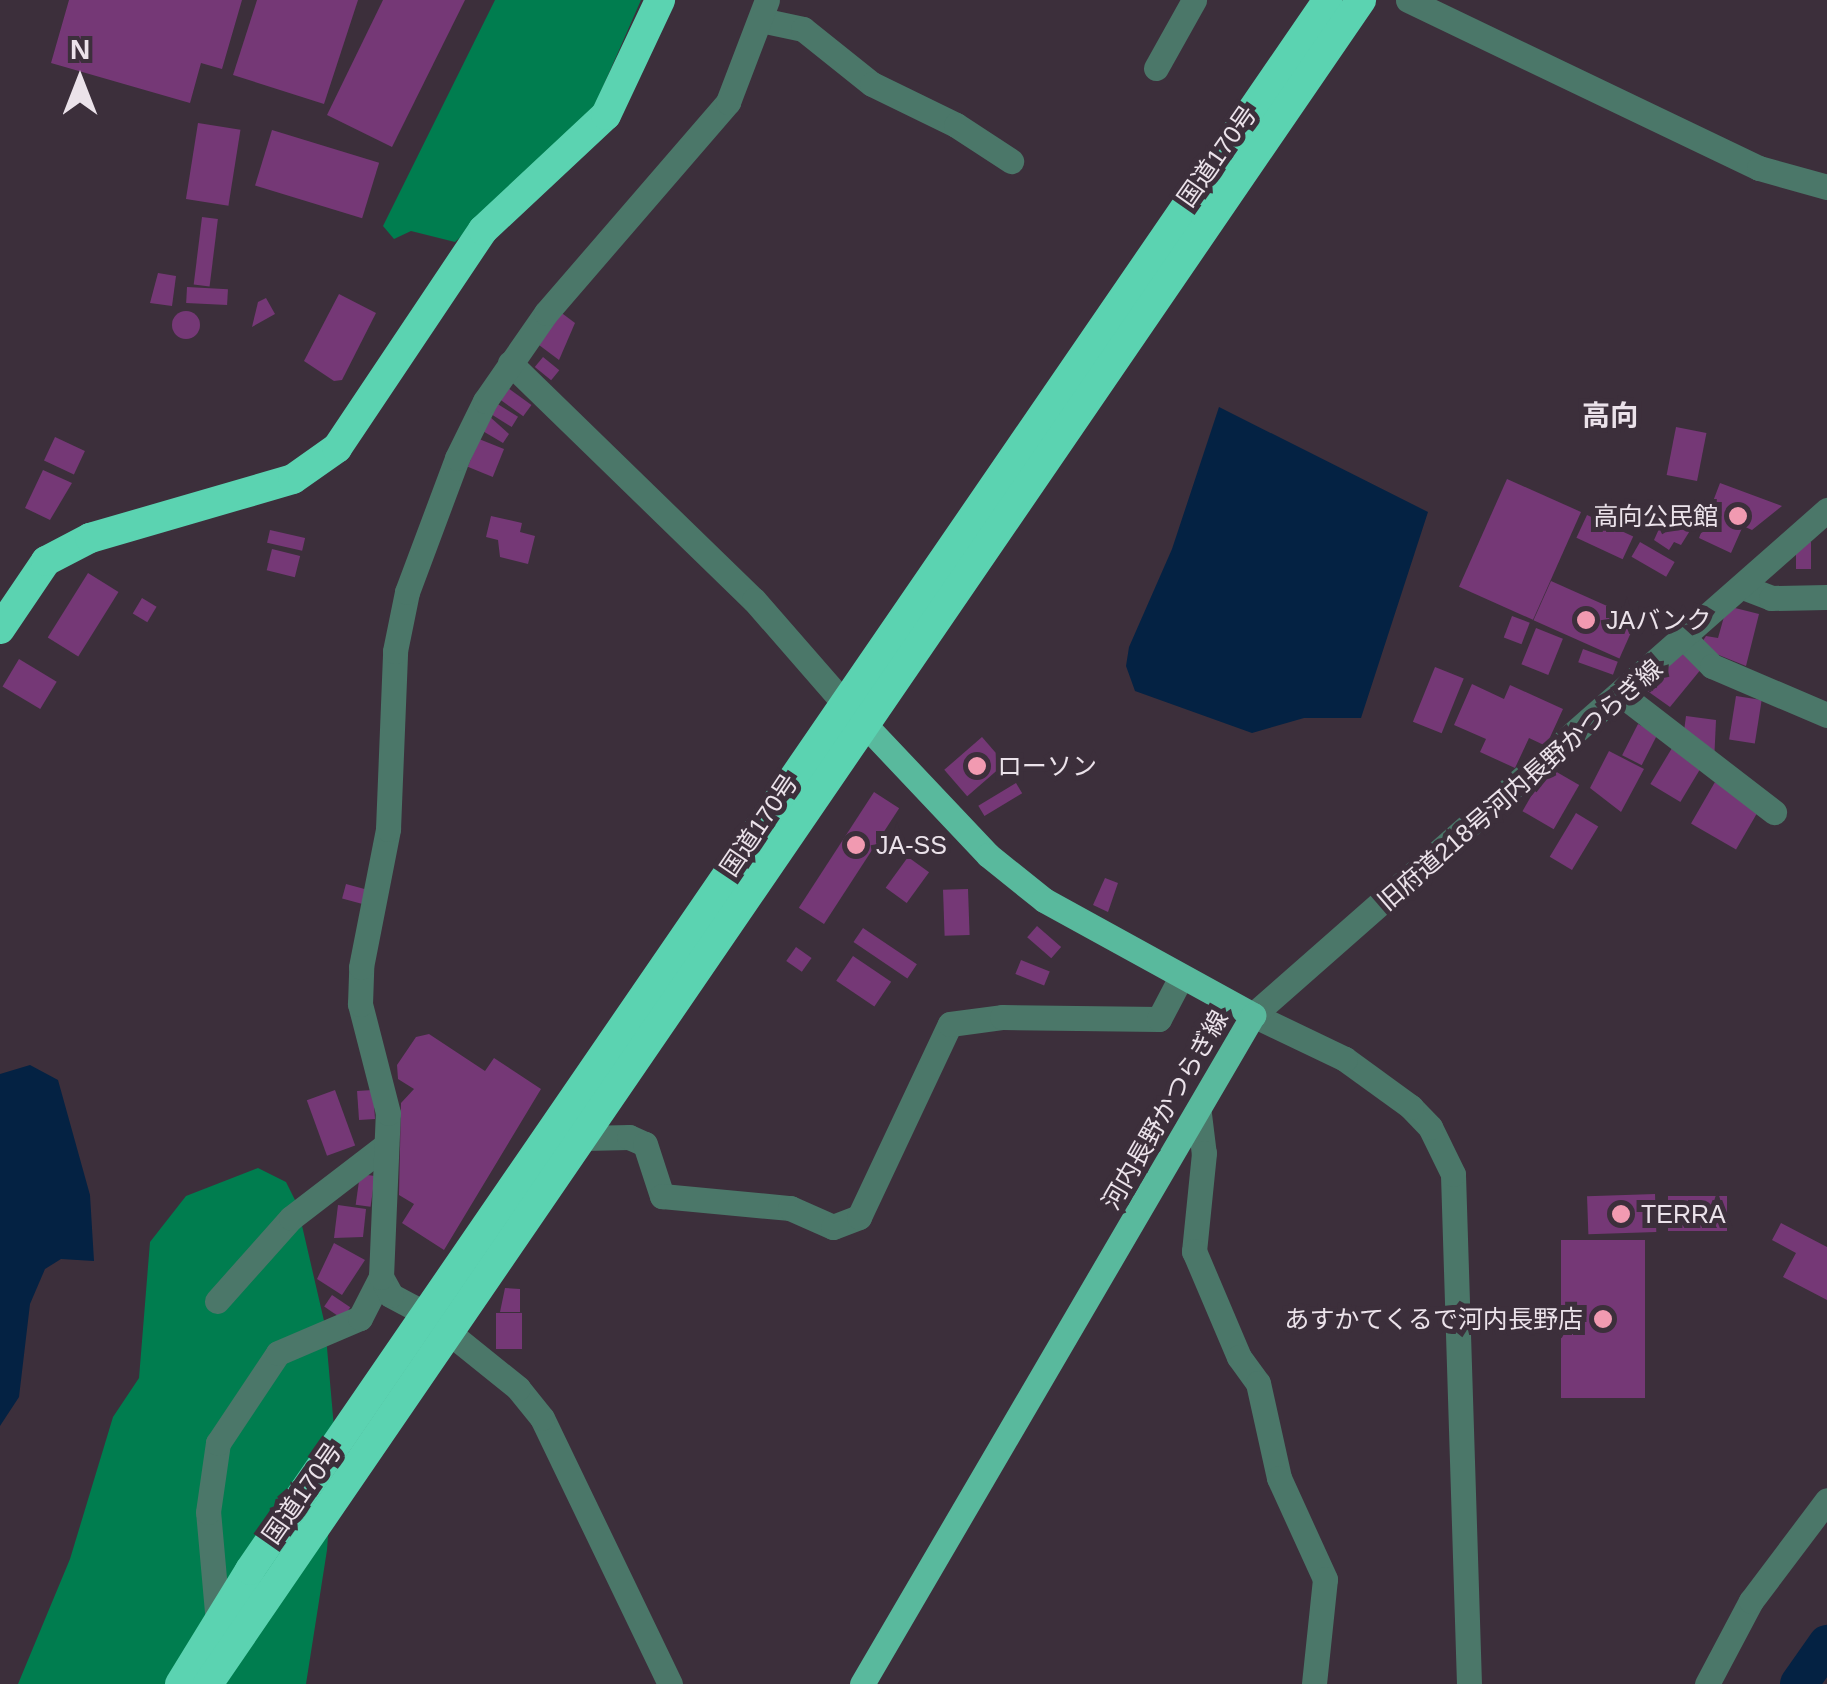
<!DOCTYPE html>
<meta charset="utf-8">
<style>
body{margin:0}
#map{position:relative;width:1827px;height:1684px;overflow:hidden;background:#3c2f3b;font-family:Arial,"Noto Sans JP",sans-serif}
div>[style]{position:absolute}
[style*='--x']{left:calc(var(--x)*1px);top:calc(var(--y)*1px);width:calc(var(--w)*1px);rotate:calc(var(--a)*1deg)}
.forest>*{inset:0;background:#007d4f}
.water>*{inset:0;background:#042243}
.river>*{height:38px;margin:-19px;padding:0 19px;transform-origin:19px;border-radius:19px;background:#042243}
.building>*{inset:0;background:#753876;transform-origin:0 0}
.round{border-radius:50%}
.minor>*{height:25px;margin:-12.5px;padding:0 12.5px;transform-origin:12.5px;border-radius:12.5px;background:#4b7769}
.major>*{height:25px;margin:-12.5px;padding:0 12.5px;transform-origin:12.5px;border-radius:12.5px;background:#59b99d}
.highway>*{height:30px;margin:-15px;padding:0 15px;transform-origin:15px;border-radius:15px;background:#5bd3b1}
.dots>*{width:28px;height:28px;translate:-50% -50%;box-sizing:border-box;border:5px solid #3c2f3b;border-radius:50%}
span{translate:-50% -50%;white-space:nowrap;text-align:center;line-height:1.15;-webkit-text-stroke:10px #3c2f3b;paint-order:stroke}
.street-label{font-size:25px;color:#ebe2ea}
.poi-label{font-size:25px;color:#ebe2ea}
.right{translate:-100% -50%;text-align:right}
.left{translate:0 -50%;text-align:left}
.neighbourhood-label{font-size:28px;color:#ebe2ea;font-weight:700}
.north{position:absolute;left:30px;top:30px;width:100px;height:100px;-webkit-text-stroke:8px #3c2f3b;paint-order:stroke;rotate:0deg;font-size:28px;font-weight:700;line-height:40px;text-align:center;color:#ebe2ea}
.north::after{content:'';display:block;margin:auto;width:35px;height:45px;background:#ebe2ea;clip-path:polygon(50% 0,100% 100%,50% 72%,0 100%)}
</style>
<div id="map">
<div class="forest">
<i style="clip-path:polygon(495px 0,641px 0,591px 114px,455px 242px,411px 231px,394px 239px,383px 226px)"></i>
<i style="clip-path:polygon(258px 1168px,286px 1182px,297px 1204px,325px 1325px,335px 1439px,327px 1550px,306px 1684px,18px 1684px,70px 1559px,113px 1417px,139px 1378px,150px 1242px,186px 1196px)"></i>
</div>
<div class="water">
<i style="clip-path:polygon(1219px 407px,1428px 512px,1361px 718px,1304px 718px,1252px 733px,1135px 691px,1126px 666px,1129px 647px,1172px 549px)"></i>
<i style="clip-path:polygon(30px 1065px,58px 1080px,90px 1195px,94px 1261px,61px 1259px,45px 1269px,30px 1304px,19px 1397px,0 1426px,0 1074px)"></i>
</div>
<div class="river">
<i style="--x:1799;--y:1684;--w:49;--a:-55"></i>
</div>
<div class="building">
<i style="clip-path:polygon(69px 0,242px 0,222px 69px,201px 63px,190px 103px,51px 63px)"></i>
<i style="clip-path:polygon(257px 0,358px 0,324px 104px,233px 75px)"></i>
<i style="clip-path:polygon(383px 0,465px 0,392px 147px,327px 115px)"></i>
<i style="left:198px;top:123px;width:43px;height:77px;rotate:9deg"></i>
<i style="left:272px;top:130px;width:112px;height:58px;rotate:17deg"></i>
<i style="left:202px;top:217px;width:16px;height:68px;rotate:7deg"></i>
<i style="clip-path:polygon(158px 273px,176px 276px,172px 306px,150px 303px)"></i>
<i style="left:187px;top:287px;width:41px;height:16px;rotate:3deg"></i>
<i style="clip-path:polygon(339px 294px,376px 313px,342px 380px,334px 381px,304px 361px)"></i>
<i style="clip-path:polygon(266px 298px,275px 314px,252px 327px,258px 302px)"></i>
<i class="round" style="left:172px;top:311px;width:28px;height:28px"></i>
<i style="clip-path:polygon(559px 311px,575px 323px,559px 360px,535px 342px)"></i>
<i style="left:543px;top:357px;width:21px;height:13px;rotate:39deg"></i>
<i style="left:508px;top:388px;width:29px;height:14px;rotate:36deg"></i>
<i style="left:496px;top:403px;width:26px;height:12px;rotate:32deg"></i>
<i style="clip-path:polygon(489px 416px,509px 434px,503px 443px,481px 430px)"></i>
<i style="left:1676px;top:427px;width:31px;height:49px;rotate:11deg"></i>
<i style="left:55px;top:437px;width:33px;height:26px;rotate:25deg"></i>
<i style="left:479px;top:439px;width:27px;height:30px;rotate:22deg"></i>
<i style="clip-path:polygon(43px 470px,72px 483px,50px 520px,25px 508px)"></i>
<i style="left:1507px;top:479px;width:81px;height:118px;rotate:24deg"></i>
<i style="clip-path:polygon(1720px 483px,1782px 506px,1752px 530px,1743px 526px,1731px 553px,1699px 538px)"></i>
<i style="left:1682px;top:501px;width:14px;height:22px;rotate:17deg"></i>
<i style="left:1587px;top:515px;width:51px;height:25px;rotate:25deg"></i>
<i style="clip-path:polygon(491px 516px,522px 523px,520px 532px,535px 536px,528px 564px,500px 557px,498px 540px,486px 537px)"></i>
<i style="clip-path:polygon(1663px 520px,1691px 529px,1681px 545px,1674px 542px,1669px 550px,1654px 540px)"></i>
<i style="left:270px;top:530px;width:36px;height:13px;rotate:13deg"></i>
<i style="left:1640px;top:542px;width:40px;height:17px;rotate:30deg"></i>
<i style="left:1796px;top:542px;width:15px;height:27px"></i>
<i style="left:272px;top:549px;width:29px;height:22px;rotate:14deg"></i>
<i style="left:88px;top:573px;width:36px;height:76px;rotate:32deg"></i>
<i style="left:1551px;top:581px;width:94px;height:43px;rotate:24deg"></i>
<i style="left:142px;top:598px;width:17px;height:18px;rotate:31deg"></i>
<i style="clip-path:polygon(1727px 606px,1759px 614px,1746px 666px,1699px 647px,1706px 636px,1718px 638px)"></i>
<i style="left:1512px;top:616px;width:19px;height:23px;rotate:21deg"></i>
<i style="left:1536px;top:628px;width:29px;height:39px;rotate:22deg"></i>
<i style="left:1583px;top:649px;width:37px;height:14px;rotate:20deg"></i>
<i style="clip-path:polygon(1679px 649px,1702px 668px,1670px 707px,1639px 685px)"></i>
<i style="left:19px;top:659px;width:44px;height:32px;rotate:31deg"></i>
<i style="left:1435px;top:667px;width:31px;height:59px;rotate:22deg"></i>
<i style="clip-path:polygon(1472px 684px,1504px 699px,1510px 685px,1563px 709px,1546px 746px,1529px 738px,1515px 768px,1480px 752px,1486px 739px,1454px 725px)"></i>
<i style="left:1736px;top:696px;width:26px;height:44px;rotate:9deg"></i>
<i style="clip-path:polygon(1686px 716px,1716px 720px,1714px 763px,1683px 739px)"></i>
<i style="left:1638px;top:724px;width:22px;height:35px;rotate:27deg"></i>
<i style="left:982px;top:737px;width:35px;height:50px;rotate:49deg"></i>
<i style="left:1672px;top:748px;width:35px;height:42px;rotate:31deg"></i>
<i style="clip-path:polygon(1609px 751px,1644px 769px,1621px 812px,1590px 788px)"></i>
<i style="left:1548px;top:767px;width:36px;height:51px;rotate:30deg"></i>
<i style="left:1715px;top:782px;width:52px;height:48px;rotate:30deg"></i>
<i style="left:1016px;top:783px;width:12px;height:44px;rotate:59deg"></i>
<i style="left:874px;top:792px;width:30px;height:138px;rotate:33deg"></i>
<i style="left:1576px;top:813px;width:26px;height:51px;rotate:31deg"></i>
<i style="left:908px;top:857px;width:26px;height:38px;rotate:36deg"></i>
<i style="clip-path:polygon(1105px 878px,1118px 883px,1108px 912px,1093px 905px)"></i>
<i style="left:346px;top:884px;width:24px;height:15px;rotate:15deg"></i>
<i style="left:968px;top:889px;width:46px;height:25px;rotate:88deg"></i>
<i style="left:1037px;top:926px;width:32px;height:15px;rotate:41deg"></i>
<i style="left:863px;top:928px;width:65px;height:17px;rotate:34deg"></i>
<i style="left:796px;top:947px;width:19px;height:17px;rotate:35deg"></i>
<i style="left:853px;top:956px;width:46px;height:30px;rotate:34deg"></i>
<i style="left:1021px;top:960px;width:31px;height:15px;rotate:22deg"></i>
<i style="clip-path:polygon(429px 1034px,485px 1071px,494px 1058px,541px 1089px,444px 1250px,402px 1223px,414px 1204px,399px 1195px,401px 1103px,414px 1089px,398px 1079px,397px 1065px,416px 1037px)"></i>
<i style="left:335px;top:1090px;width:59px;height:30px;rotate:70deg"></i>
<i style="left:373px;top:1090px;width:29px;height:16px;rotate:86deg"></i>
<i style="left:360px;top:1174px;width:15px;height:31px;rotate:8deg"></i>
<i style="left:1655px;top:1194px;width:38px;height:68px;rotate:88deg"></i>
<i style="left:1668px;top:1196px;width:59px;height:35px"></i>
<i style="clip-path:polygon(338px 1205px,366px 1209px,363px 1237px,334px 1238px)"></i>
<i style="clip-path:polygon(1781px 1223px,1827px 1247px,1827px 1300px,1783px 1277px,1796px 1253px,1772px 1240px)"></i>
<i style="left:1561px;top:1240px;width:84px;height:158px"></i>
<i style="clip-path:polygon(334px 1243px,365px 1260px,342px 1295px,317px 1279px)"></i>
<i style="clip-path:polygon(505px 1288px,520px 1289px,520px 1312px,500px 1312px)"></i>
<i style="left:332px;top:1295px;width:22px;height:14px;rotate:34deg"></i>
<i style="left:496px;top:1313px;width:26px;height:36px"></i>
</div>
<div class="minor">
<i style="--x:1408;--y:0;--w:389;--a:25.6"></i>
<i style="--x:1759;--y:168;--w:71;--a:15.6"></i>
<i style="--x:761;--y:20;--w:43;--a:12.1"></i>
<i style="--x:803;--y:29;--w:88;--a:38.6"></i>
<i style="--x:872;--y:84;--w:93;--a:26"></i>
<i style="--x:956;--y:125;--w:66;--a:33.2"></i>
<i style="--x:1156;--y:68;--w:78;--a:-60.8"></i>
<i style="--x:510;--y:363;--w:340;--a:44.2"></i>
<i style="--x:754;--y:600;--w:135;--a:48.9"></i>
<i style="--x:1743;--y:587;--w:30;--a:21"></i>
<i style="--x:1771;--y:598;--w:56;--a:-1"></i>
<i style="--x:1685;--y:639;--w:38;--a:45"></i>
<i style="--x:1712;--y:666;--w:125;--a:23.1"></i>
<i style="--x:1622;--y:695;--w:192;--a:37.6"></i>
<i style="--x:1199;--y:1114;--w:39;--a:83"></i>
<i style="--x:1204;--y:1153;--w:99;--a:95.8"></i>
<i style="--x:1194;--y:1251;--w:115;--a:67"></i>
<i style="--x:1239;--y:1357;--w:32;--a:54"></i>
<i style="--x:1258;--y:1383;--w:97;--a:77.5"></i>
<i style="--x:1279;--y:1478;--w:111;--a:65.5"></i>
<i style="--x:1325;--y:1579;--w:106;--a:96"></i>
<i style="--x:584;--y:1138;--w:45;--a:-1.3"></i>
<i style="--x:629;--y:1137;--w:17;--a:24"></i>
<i style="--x:645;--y:1144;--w:55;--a:71.9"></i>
<i style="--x:662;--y:1196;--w:129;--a:5.4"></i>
<i style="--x:790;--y:1208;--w:47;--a:23.8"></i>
<i style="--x:833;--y:1227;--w:28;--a:-21"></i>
<i style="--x:859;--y:1217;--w:213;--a:-64.8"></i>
<i style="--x:950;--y:1024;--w:52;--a:-7.7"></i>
<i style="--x:1002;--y:1017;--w:157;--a:0.7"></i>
<i style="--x:1159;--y:1019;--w:45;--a:-62.3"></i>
<i style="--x:217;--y:1301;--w:111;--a:-48.3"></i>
<i style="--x:291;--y:1218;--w:120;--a:-37.5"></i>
<i style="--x:218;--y:1623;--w:111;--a:-95.1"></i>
<i style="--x:208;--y:1512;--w:70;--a:-81.8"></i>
<i style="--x:218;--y:1443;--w:108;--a:-56.3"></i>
<i style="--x:278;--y:1353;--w:89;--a:-23.1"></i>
<i style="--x:360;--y:1318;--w:46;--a:-62.9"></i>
<i style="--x:670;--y:1684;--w:295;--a:-115.7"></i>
<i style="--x:542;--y:1418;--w:38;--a:-129"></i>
<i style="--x:518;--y:1388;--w:118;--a:-141.2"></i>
<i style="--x:426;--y:1314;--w:40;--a:-152"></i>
<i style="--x:391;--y:1295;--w:21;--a:-119"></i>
<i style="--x:381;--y:1277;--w:164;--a:-87.6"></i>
<i style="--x:388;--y:1113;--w:113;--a:-104.4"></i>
<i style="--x:360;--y:1004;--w:37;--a:-88"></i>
<i style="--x:361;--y:967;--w:141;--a:-78.9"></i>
<i style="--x:388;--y:829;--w:178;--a:-87.7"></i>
<i style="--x:395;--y:651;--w:60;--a:-78.5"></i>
<i style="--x:407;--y:592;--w:143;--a:-69.5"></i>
<i style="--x:457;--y:458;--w:64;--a:-63.8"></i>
<i style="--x:485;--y:401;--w:107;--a:-55.3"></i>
<i style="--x:546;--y:313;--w:279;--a:-49.2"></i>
<i style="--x:728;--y:102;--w:109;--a:-69.1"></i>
<i style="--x:1469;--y:1684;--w:510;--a:-91.8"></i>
<i style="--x:1453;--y:1174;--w:52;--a:-116.1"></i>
<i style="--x:1430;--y:1127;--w:28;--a:-134"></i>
<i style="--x:1411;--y:1107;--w:82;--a:-144"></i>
<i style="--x:1345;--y:1059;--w:102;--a:-154.4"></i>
<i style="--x:1253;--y:1015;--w:765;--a:-41.34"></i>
<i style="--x:1707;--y:1684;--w:94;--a:-62.1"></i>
<i style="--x:1751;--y:1601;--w:126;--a:-53"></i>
</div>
<div class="major">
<i style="--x:851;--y:710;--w:199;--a:46.6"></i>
<i style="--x:988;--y:855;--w:72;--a:38.8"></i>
<i style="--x:1044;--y:900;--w:239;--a:28.8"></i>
<i style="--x:1253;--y:1015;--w:775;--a:120.3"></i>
</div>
<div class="highway">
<i style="--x:0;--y:629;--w:82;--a:-55.9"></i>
<i style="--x:46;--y:561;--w:50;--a:-27.6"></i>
<i style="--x:90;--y:538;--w:211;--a:-16.2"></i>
<i style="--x:293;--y:479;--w:54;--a:-35.2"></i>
<i style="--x:337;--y:448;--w:262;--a:-56.2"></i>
<i style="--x:483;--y:230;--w:168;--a:-43.1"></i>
<i style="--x:606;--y:115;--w:127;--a:-64.8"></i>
<i style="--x:180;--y:1684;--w:134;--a:-58.4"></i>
<i style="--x:250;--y:1570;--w:1904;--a:-55.53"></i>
<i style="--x:208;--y:1684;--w:2041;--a:-55.6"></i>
</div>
<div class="dots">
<i style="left:1738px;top:516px;background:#f19ab1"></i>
<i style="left:1586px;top:620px;background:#f19ab1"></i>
<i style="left:977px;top:766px;background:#f19ab1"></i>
<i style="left:856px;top:845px;background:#f19ab1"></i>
<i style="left:1621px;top:1214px;background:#f19ab1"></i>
<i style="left:1603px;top:1319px;background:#f19ab1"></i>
</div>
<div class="street-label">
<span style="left:1217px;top:156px;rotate:-55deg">国道170号</span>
<span style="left:1520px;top:785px;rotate:-41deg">旧府道218号河内長野かつらぎ線</span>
<span style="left:759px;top:825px;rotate:-56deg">国道170号</span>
<span style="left:1165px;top:1110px;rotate:-60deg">河内長野かつらぎ線</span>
<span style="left:302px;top:1493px;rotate:-55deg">国道170号</span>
</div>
<div class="poi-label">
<span class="right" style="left:1718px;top:516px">高向公民館</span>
<span class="left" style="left:1606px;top:620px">JAバンク</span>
<span class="left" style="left:997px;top:766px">ローソン</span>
<span class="left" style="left:876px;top:845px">JA-SS</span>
<span class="left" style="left:1641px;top:1214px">TERRA</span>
<span class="right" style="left:1583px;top:1319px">あすかてくるで河内長野店</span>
</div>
<div class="neighbourhood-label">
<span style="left:1610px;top:416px">高向</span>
</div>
<div class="north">N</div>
</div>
